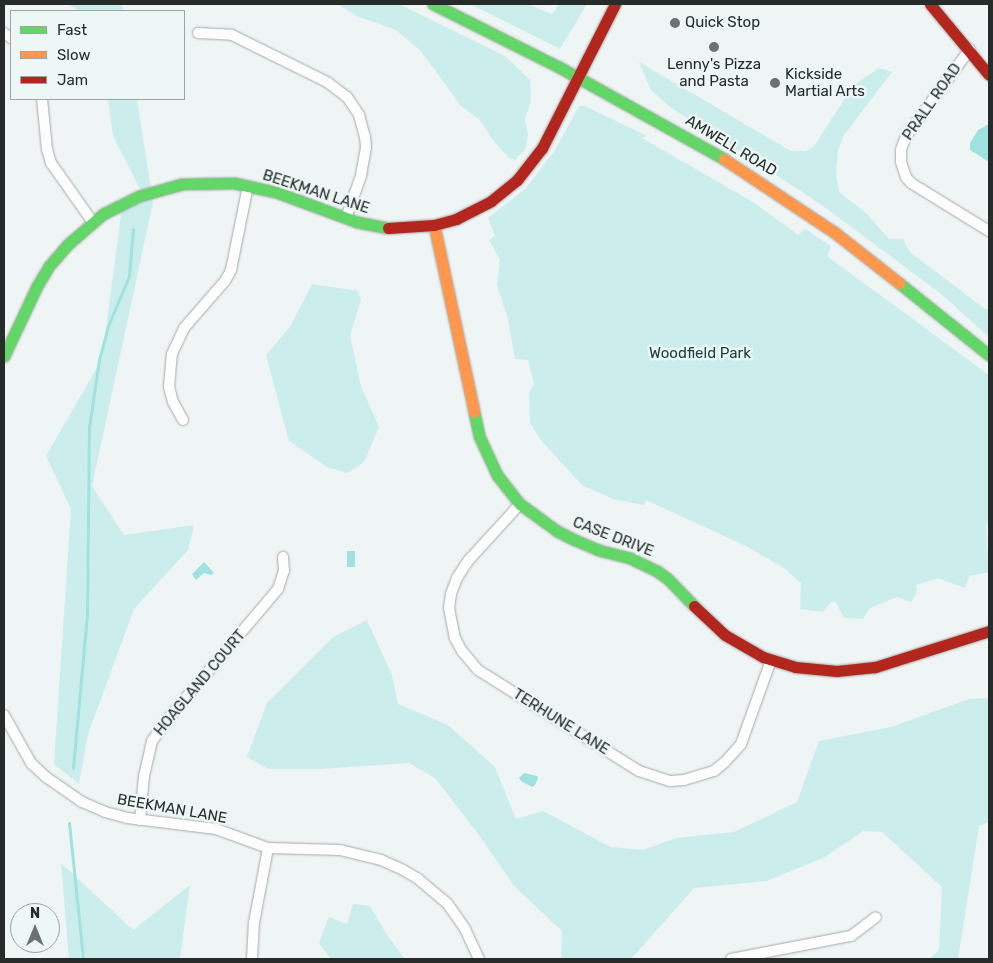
<!DOCTYPE html>
<style>
body{margin:0}
#map{position:relative;width:993px;height:963px;overflow:hidden;background:#eff4f4;font-family:Rubik,sans-serif}
div>[style]{position:absolute}
[style*='--x']{left:calc(var(--x)*1px);top:calc(var(--y)*1px);width:calc(var(--w)*1px);rotate:calc(var(--a)*1deg)}
.green>*{inset:0;background:#cbeeec}
.water>*{inset:0;background:#9fe3e0;transform-origin:0 0}
.stream>*{height:3px;margin:-1.5px;padding:0 1.5px;transform-origin:1.5px;border-radius:1.5px;background:#9fe3e0}
.roads{filter:drop-shadow(0 0 1px #a5aaa9) drop-shadow(0 0 1px #a5aaa9)}
.street>*{height:10px;margin:-5px;padding:0 5px;transform-origin:5px;border-radius:5px;background:#fdfdfd}
.fast>*{height:11px;margin:-5.5px;padding:0 5.5px;transform-origin:5.5px;border-radius:5.5px;background:#63d668}
.slow>*{height:11px;margin:-5.5px;padding:0 5.5px;transform-origin:5.5px;border-radius:5.5px;background:#ff974d}
.jam>*{height:11px;margin:-5.5px;padding:0 5.5px;transform-origin:5.5px;border-radius:5.5px;background:#b3261e}
.dots>*{width:14px;height:14px;translate:-50% -50%;box-sizing:border-box;border:2px solid #ecf7f6;border-radius:50%}
span{translate:-50% -50%;white-space:nowrap;text-align:center;line-height:1.15;-webkit-text-stroke:5px #ecf7f6;paint-order:stroke}
.poi-label{font-size:15px;color:#272b2a}
.left{translate:0 -50%;text-align:left}
.street-label{font-size:15px;color:#272b2a}
.park-label{font-size:15px;color:#174341}
.frame{position:absolute;inset:0;border:5px solid #272b2a;pointer-events:none}
.legend{position:absolute;left:10px;top:10px;width:175px;height:90px;box-sizing:border-box;background:#ecf7f6;border:1px solid #9da5a4;margin:0;padding:6px 9px;list-style:none;font-size:15px;color:#272b2a}
.legend li{display:flex;align-items:center;gap:10px;height:25px}
.legend b{width:25px;border:1px solid #9da5a4}
.north{position:absolute;left:10px;top:903px;width:50px;height:50px;box-sizing:border-box;background:#ecf7f6;border:1px solid #9da5a4;border-radius:50%;rotate:0deg;font-size:14px;font-weight:700;line-height:20px;text-align:center;color:#272b2a}
.north::after{content:'';display:block;margin:auto;width:18px;height:22px;background:#6d7171;clip-path:polygon(50% 0,100% 100%,50% 72%,0 100%)}
</style>
<div id="map">
<div class="green">
<i style="clip-path:polygon(68px 4px,122px 4px,123px 11px,79px 11px)"></i>
<i style="clip-path:polygon(337px 4px,399px 4px,505px 56px,530px 80px,531px 101px,525px 119px,528px 134px,526px 148px,515px 160px,508px 157px,492px 139px,480px 120px,461px 106px,421px 51px,396px 30px,359px 17px)"></i>
<i style="clip-path:polygon(470px 4px,528px 4px,552px 14px,559px 4px,587px 4px,560px 49px)"></i>
<i style="clip-path:polygon(639px 62px,791px 151px,806px 151px,814px 146px,853px 86px,879px 68px,892px 72px,844px 135px,838px 150px,836px 174px,839px 192px,865px 212px,889px 239px,903px 239px,910px 252px,985px 309px,989px 309px,989px 337px,940px 293px,816px 201px,670px 107px,651px 90px)"></i>
<i style="clip-path:polygon(108px 99px,137px 99px,153px 202px,92px 486px,124px 535px,194px 525px,188px 550px,134px 609px,88px 734px,79px 784px,54px 764px,71px 509px,46px 456px,102px 359px,122px 207px,144px 197px,113px 136px)"></i>
<i style="clip-path:polygon(579px 106px,585px 106px,647px 136px,642px 138px,753px 202px,798px 235px,805px 229px,831px 246px,827px 256px,989px 375px,989px 520px,986px 526px,989px 572px,969px 576px,965px 588px,938px 578px,916px 585px,917px 592px,911px 602px,897px 597px,870px 608px,863px 619px,844px 618px,836px 602px,831px 602px,823px 612px,800px 609px,801px 583px,784px 568px,746px 546px,646px 500px,644px 505px,613px 499px,582px 485px,557px 458px,539px 438px,530px 423px,529px 393px,534px 384px,528px 360px,515px 359px,508px 319px,497px 285px,500px 260px,489px 240px,495px 236px,488px 218px,526px 188px,555px 150px)"></i>
<i style="clip-path:polygon(312px 284px,358px 291px,361px 300px,350px 335px,361px 386px,379px 427px,364px 462px,347px 473px,327px 467px,289px 441px,266px 355px,290px 327px)"></i>
<i style="clip-path:polygon(367px 620px,392px 675px,398px 704px,448px 725px,495px 767px,516px 819px,543px 811px,611px 847px,643px 850px,676px 838px,734px 832px,797px 802px,819px 741px,891px 727px,969px 699px,989px 698px,989px 822px,979px 826px,958px 959px,929px 959px,939px 950px,942px 887px,882px 832px,863px 831px,825px 857px,767px 881px,694px 888px,631px 959px,561px 959px,562px 931px,514px 886px,479px 835px,435px 778px,409px 763px,320px 769px,268px 769px,247px 757px,267px 703px,333px 637px)"></i>
<i style="clip-path:polygon(61px 863px,133px 930px,190px 885px,180px 959px,69px 959px)"></i>
<i style="clip-path:polygon(353px 904px,370px 906px,387px 935px,405px 959px,331px 959px,319px 943px,329px 917px,347px 924px)"></i>
</div>
<div class="water">
<i style="clip-path:polygon(989px 124px,989px 162px,970px 150px,970px 143px,978px 130px)"></i>
<i style="left:347px;top:551px;width:8px;height:16px"></i>
<i style="clip-path:polygon(204px 562px,214px 573px,211px 575px,204px 573px,196px 580px,192px 574px)"></i>
<i style="clip-path:polygon(524px 773px,537px 776px,538px 778px,535px 785px,532px 787px,521px 781px,519px 778px)"></i>
</div>
<div class="stream">
<i style="--x:73;--y:768;--w:154;--a:-84.8"></i>
<i style="--x:87;--y:615;--w:188;--a:-89.4"></i>
<i style="--x:89;--y:427;--w:68;--a:-81.5"></i>
<i style="--x:99;--y:360;--w:35;--a:-75"></i>
<i style="--x:108;--y:326;--w:54;--a:-67.2"></i>
<i style="--x:129;--y:276;--w:47;--a:-85.1"></i>
<i style="--x:69;--y:823;--w:137;--a:84.1"></i>
</div>
<div class="roads">
<div class="street">
<i style="--x:4;--y:33;--w:9;--a:36"></i>
<i style="--x:198;--y:33;--w:34;--a:3"></i>
<i style="--x:232;--y:35;--w:106;--a:26.3"></i>
<i style="--x:327;--y:82;--w:25;--a:37"></i>
<i style="--x:347;--y:97;--w:22;--a:56"></i>
<i style="--x:359;--y:115;--w:23;--a:75"></i>
<i style="--x:365;--y:137;--w:10;--a:84"></i>
<i style="--x:366;--y:147;--w:29;--a:100"></i>
<i style="--x:361;--y:176;--w:45;--a:109.7"></i>
<i style="--x:970;--y:49;--w:108;--a:126.3"></i>
<i style="--x:906;--y:136;--w:15;--a:110"></i>
<i style="--x:901;--y:150;--w:12;--a:90"></i>
<i style="--x:901;--y:162;--w:16;--a:72"></i>
<i style="--x:906;--y:177;--w:8;--a:50"></i>
<i style="--x:911;--y:183;--w:92;--a:31.6"></i>
<i style="--x:42;--y:99;--w:50;--a:84.3"></i>
<i style="--x:47;--y:149;--w:15;--a:74"></i>
<i style="--x:51;--y:163;--w:71;--a:54.7"></i>
<i style="--x:183;--y:420;--w:21;--a:-119"></i>
<i style="--x:173;--y:402;--w:16;--a:-105"></i>
<i style="--x:169;--y:387;--w:33;--a:-85"></i>
<i style="--x:172;--y:354;--w:29;--a:-65"></i>
<i style="--x:184;--y:328;--w:62;--a:-48.9"></i>
<i style="--x:225;--y:281;--w:13;--a:-61"></i>
<i style="--x:231;--y:270;--w:86;--a:-78.6"></i>
<i style="--x:520;--y:504;--w:77;--a:132.4"></i>
<i style="--x:468;--y:561;--w:20;--a:123"></i>
<i style="--x:457;--y:578;--w:17;--a:111"></i>
<i style="--x:451;--y:594;--w:14;--a:98"></i>
<i style="--x:449;--y:608;--w:31;--a:79"></i>
<i style="--x:455;--y:638;--w:15;--a:62"></i>
<i style="--x:462;--y:651;--w:25;--a:50"></i>
<i style="--x:478;--y:670;--w:190;--a:32.1"></i>
<i style="--x:639;--y:771;--w:33;--a:18"></i>
<i style="--x:670;--y:781;--w:14;--a:-4"></i>
<i style="--x:684;--y:780;--w:31;--a:-17"></i>
<i style="--x:714;--y:771;--w:14;--a:-39"></i>
<i style="--x:725;--y:762;--w:24;--a:-48"></i>
<i style="--x:741;--y:744;--w:89;--a:-70.3"></i>
<i style="--x:4;--y:715;--w:55;--a:60.6"></i>
<i style="--x:31;--y:763;--w:21;--a:43"></i>
<i style="--x:46;--y:777;--w:44;--a:34.8"></i>
<i style="--x:82;--y:802;--w:25;--a:23"></i>
<i style="--x:105;--y:812;--w:23;--a:15"></i>
<i style="--x:127;--y:818;--w:90;--a:7"></i>
<i style="--x:216;--y:829;--w:55;--a:20.1"></i>
<i style="--x:268;--y:848;--w:72;--a:1.6"></i>
<i style="--x:340;--y:850;--w:42;--a:13.7"></i>
<i style="--x:381;--y:860;--w:24;--a:24"></i>
<i style="--x:403;--y:870;--w:16;--a:30"></i>
<i style="--x:417;--y:878;--w:39;--a:40"></i>
<i style="--x:447;--y:903;--w:32;--a:55"></i>
<i style="--x:465;--y:929;--w:33;--a:65"></i>
<i style="--x:140;--y:820;--w:44;--a:-84.8"></i>
<i style="--x:144;--y:776;--w:36;--a:-77"></i>
<i style="--x:152;--y:741;--w:26;--a:-54"></i>
<i style="--x:167;--y:720;--w:172;--a:-49.7"></i>
<i style="--x:278;--y:589;--w:19;--a:-72"></i>
<i style="--x:284;--y:571;--w:14;--a:-94"></i>
<i style="--x:252;--y:959;--w:36;--a:-87"></i>
<i style="--x:254;--y:923;--w:76;--a:-79.4"></i>
<i style="--x:731;--y:959;--w:122;--a:-10.9"></i>
<i style="--x:851;--y:936;--w:31;--a:-37"></i>
</div>
<div class="fast">
<i style="--x:433;--y:4;--w:141;--a:26.6"></i>
<i style="--x:559;--y:67;--w:189;--a:29.1"></i>
<i style="--x:899;--y:283;--w:115;--a:38.7"></i>
<i style="--x:4;--y:356;--w:77;--a:-64.8"></i>
<i style="--x:37;--y:286;--w:23;--a:-59"></i>
<i style="--x:49;--y:266;--w:28;--a:-49"></i>
<i style="--x:67;--y:245;--w:48;--a:-40.7"></i>
<i style="--x:103;--y:214;--w:40;--a:-26.6"></i>
<i style="--x:139;--y:196;--w:45;--a:-15.6"></i>
<i style="--x:182;--y:184;--w:52;--a:-1.1"></i>
<i style="--x:234;--y:183;--w:43;--a:12.1"></i>
<i style="--x:276;--y:192;--w:86;--a:20.3"></i>
<i style="--x:357;--y:222;--w:32;--a:11"></i>
<i style="--x:474;--y:412;--w:25;--a:78"></i>
<i style="--x:479;--y:436;--w:43;--a:65.2"></i>
<i style="--x:497;--y:475;--w:37;--a:52"></i>
<i style="--x:520;--y:504;--w:46;--a:36.1"></i>
<i style="--x:557;--y:531;--w:20;--a:27"></i>
<i style="--x:575;--y:540;--w:25;--a:23"></i>
<i style="--x:598;--y:550;--w:33;--a:14"></i>
<i style="--x:630;--y:558;--w:30;--a:26"></i>
<i style="--x:657;--y:571;--w:14;--a:36"></i>
<i style="--x:668;--y:579;--w:37;--a:46"></i>
</div>
<div class="slow">
<i style="--x:724;--y:159;--w:132;--a:33.6"></i>
<i style="--x:834;--y:232;--w:83;--a:38.1"></i>
<i style="--x:434;--y:225;--w:191;--a:77.9"></i>
</div>
<div class="jam">
<i style="--x:930;--y:4;--w:92;--a:50.3"></i>
<i style="--x:388;--y:228;--w:46;--a:-3.7"></i>
<i style="--x:434;--y:225;--w:23;--a:-15"></i>
<i style="--x:456;--y:219;--w:39;--a:-27"></i>
<i style="--x:491;--y:201;--w:33;--a:-39"></i>
<i style="--x:517;--y:180;--w:41;--a:-52"></i>
<i style="--x:542;--y:148;--w:161;--a:-63.1"></i>
<i style="--x:694;--y:606;--w:42;--a:43.1"></i>
<i style="--x:725;--y:635;--w:44;--a:30.1"></i>
<i style="--x:763;--y:657;--w:34;--a:17"></i>
<i style="--x:795;--y:667;--w:42;--a:5.4"></i>
<i style="--x:837;--y:671;--w:38;--a:-6"></i>
<i style="--x:875;--y:667;--w:120;--a:-17.5"></i>
</div>
</div>
<div class="dots">
<i style="left:675px;top:23px;background:#6d7171"></i>
<i style="left:714px;top:47px;background:#6d7171"></i>
<i style="left:775px;top:83px;background:#6d7171"></i>
</div>
<div class="poi-label">
<span class="left" style="left:685px;top:23px">Quick Stop</span>
<span style="left:714px;top:73px">Lenny's Pizza<br>and Pasta</span>
<span class="left" style="left:785px;top:83px">Kickside<br>Martial Arts</span>
</div>
<div class="street-label">
<span style="left:932px;top:102px;rotate:-55deg">PRALL ROAD</span>
<span style="left:731px;top:146px;rotate:31deg">AMWELL ROAD</span>
<span style="left:316px;top:192px;rotate:18deg">BEEKMAN LANE</span>
<span style="left:613px;top:537px;rotate:21deg">CASE DRIVE</span>
<span style="left:200px;top:683px;rotate:-50deg">HOAGLAND COURT</span>
<span style="left:561px;top:722px;rotate:32deg">TERHUNE LANE</span>
<span style="left:172px;top:809px;rotate:10deg">BEEKMAN LANE</span>
</div>
<div class="park-label">
<span style="left:700px;top:354px">Woodfield Park</span>
</div>
<div class="frame"></div>
<ul class="legend">
<li><b style="height:6px;background:#63d668"></b>Fast</li>
<li><b style="height:6px;background:#ff974d"></b>Slow</li>
<li><b style="height:6px;background:#b3261e"></b>Jam</li>
</ul>
<div class="north">N</div>
</div>
